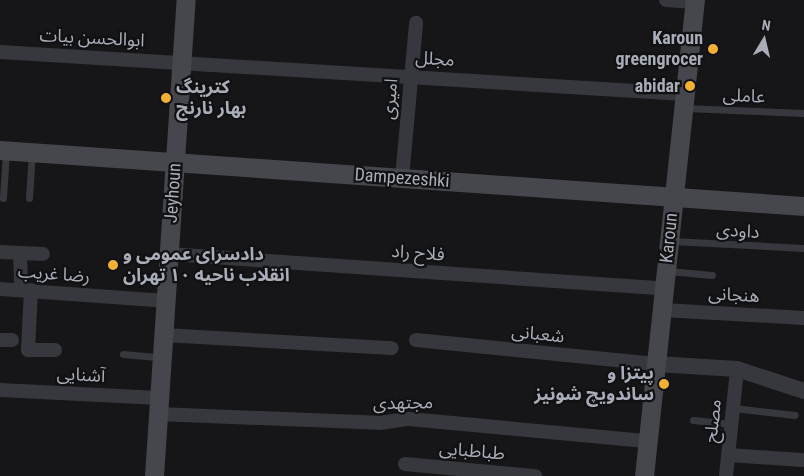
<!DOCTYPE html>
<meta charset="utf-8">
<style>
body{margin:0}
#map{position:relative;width:804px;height:476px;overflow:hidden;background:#161618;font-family:"Roboto Condensed","Noto Sans Arabic",sans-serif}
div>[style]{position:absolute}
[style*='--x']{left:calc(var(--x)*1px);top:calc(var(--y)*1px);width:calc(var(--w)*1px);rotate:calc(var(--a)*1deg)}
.service>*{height:7px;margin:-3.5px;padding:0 3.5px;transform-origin:3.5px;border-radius:3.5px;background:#37383d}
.minor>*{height:14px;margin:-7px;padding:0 7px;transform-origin:7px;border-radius:7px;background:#37383d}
.tertiary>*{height:16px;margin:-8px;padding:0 8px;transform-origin:8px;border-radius:8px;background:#37383d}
.secondary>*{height:19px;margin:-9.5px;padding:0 9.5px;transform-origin:9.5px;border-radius:9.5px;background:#45474d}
.dots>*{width:14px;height:14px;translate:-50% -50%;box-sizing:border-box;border:2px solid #111113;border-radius:50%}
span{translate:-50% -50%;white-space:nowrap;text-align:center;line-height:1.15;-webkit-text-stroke:4.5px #111113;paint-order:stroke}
.street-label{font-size:18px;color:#a8adb8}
.poi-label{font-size:18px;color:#a8adb8;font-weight:700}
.right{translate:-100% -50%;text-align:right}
.left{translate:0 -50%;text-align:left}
.north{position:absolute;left:739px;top:15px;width:50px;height:50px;-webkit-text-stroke:4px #111113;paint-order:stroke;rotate:9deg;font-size:14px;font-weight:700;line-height:20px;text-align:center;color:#a8adb8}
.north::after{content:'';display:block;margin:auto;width:18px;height:22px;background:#a8adb8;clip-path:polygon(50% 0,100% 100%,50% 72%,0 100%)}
</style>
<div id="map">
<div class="service">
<i style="--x:685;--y:108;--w:119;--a:2.4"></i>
<i style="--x:3;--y:198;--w:47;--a:-86.3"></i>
<i style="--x:29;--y:198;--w:46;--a:-86.3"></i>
<i style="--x:671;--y:241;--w:133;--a:3"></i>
<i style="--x:668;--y:271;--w:44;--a:5.2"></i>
<i style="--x:123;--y:354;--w:37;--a:5"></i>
<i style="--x:733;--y:408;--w:62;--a:6.4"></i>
<i style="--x:693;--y:420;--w:38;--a:6"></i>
</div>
<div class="minor">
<i style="--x:666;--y:0;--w:29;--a:4"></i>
<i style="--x:0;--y:52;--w:686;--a:3.51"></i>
<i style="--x:402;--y:178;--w:156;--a:-84.8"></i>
<i style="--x:0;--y:252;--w:43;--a:2.7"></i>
<i style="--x:20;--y:253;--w:37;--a:88"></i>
<i style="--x:169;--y:254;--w:496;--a:4"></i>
<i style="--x:0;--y:289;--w:166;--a:4.1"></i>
<i style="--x:31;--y:290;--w:60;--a:92.9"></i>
<i style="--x:28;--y:350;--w:27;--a:0"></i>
<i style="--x:662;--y:310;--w:142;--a:3.2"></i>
<i style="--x:164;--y:335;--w:228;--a:3.3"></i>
<i style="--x:0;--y:340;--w:12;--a:0"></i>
<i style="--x:416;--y:340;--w:241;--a:5.7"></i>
<i style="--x:0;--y:390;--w:159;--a:2.9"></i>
<i style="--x:158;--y:414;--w:221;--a:2.3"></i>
<i style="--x:379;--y:423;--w:30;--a:-8"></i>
<i style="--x:409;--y:419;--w:240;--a:5.3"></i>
<i style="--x:728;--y:455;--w:74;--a:3.9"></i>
<i style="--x:405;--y:464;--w:131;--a:5.3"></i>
<i style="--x:726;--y:476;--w:108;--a:-84.1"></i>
</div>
<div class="tertiary">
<i style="--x:656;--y:364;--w:81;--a:3.5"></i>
<i style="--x:737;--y:369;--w:71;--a:18.2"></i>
</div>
<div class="secondary">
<i style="--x:0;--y:150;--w:806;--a:3.98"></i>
<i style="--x:154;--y:476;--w:477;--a:-86.2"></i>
<i style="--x:644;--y:476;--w:479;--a:-83.9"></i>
</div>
<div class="dots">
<i style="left:713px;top:49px;background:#f2b134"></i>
<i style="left:690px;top:86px;background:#f2b134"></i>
<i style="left:166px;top:98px;background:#f2b134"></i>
<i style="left:113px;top:265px;background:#f2b134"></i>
<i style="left:664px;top:384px;background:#f2b134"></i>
</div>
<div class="street-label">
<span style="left:92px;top:38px;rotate:3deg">ابوالحسن بیات</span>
<span style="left:435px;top:59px;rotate:4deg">مجلل</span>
<span style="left:744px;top:96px;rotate:3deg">عاملی</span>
<span style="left:390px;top:99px;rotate:-85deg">امیری</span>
<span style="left:402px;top:178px;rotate:4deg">Dampezeshki</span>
<span style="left:173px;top:193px;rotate:-86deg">Jeyhoun</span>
<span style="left:738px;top:231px;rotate:4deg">داودی</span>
<span style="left:669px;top:238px;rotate:-84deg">Karoun</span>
<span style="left:418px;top:253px;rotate:4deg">فلاح راد</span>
<span style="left:54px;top:274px;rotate:4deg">رضا غریب</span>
<span style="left:734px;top:295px;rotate:3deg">هنجانی</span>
<span style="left:538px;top:334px;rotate:6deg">شعبانی</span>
<span style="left:81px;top:375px;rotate:3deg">آشنایی</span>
<span style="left:403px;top:403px;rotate:-1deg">مجتهدی</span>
<span style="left:713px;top:421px;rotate:-84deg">مصلح</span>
<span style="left:472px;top:451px;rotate:5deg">طباطبایی</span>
</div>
<div class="poi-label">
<span class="right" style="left:703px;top:49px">Karoun<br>greengrocer</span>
<span class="right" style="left:680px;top:86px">abidar</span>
<span class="left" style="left:176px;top:98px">کترینگ<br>بهار نارنج</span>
<span class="left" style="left:123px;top:265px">دادسرای عمومی و<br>انقلاب ناحیه ۱۰ تهران</span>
<span class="right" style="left:654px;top:384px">پیتزا و<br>ساندویچ شونیز</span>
</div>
<div class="north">N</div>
</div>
